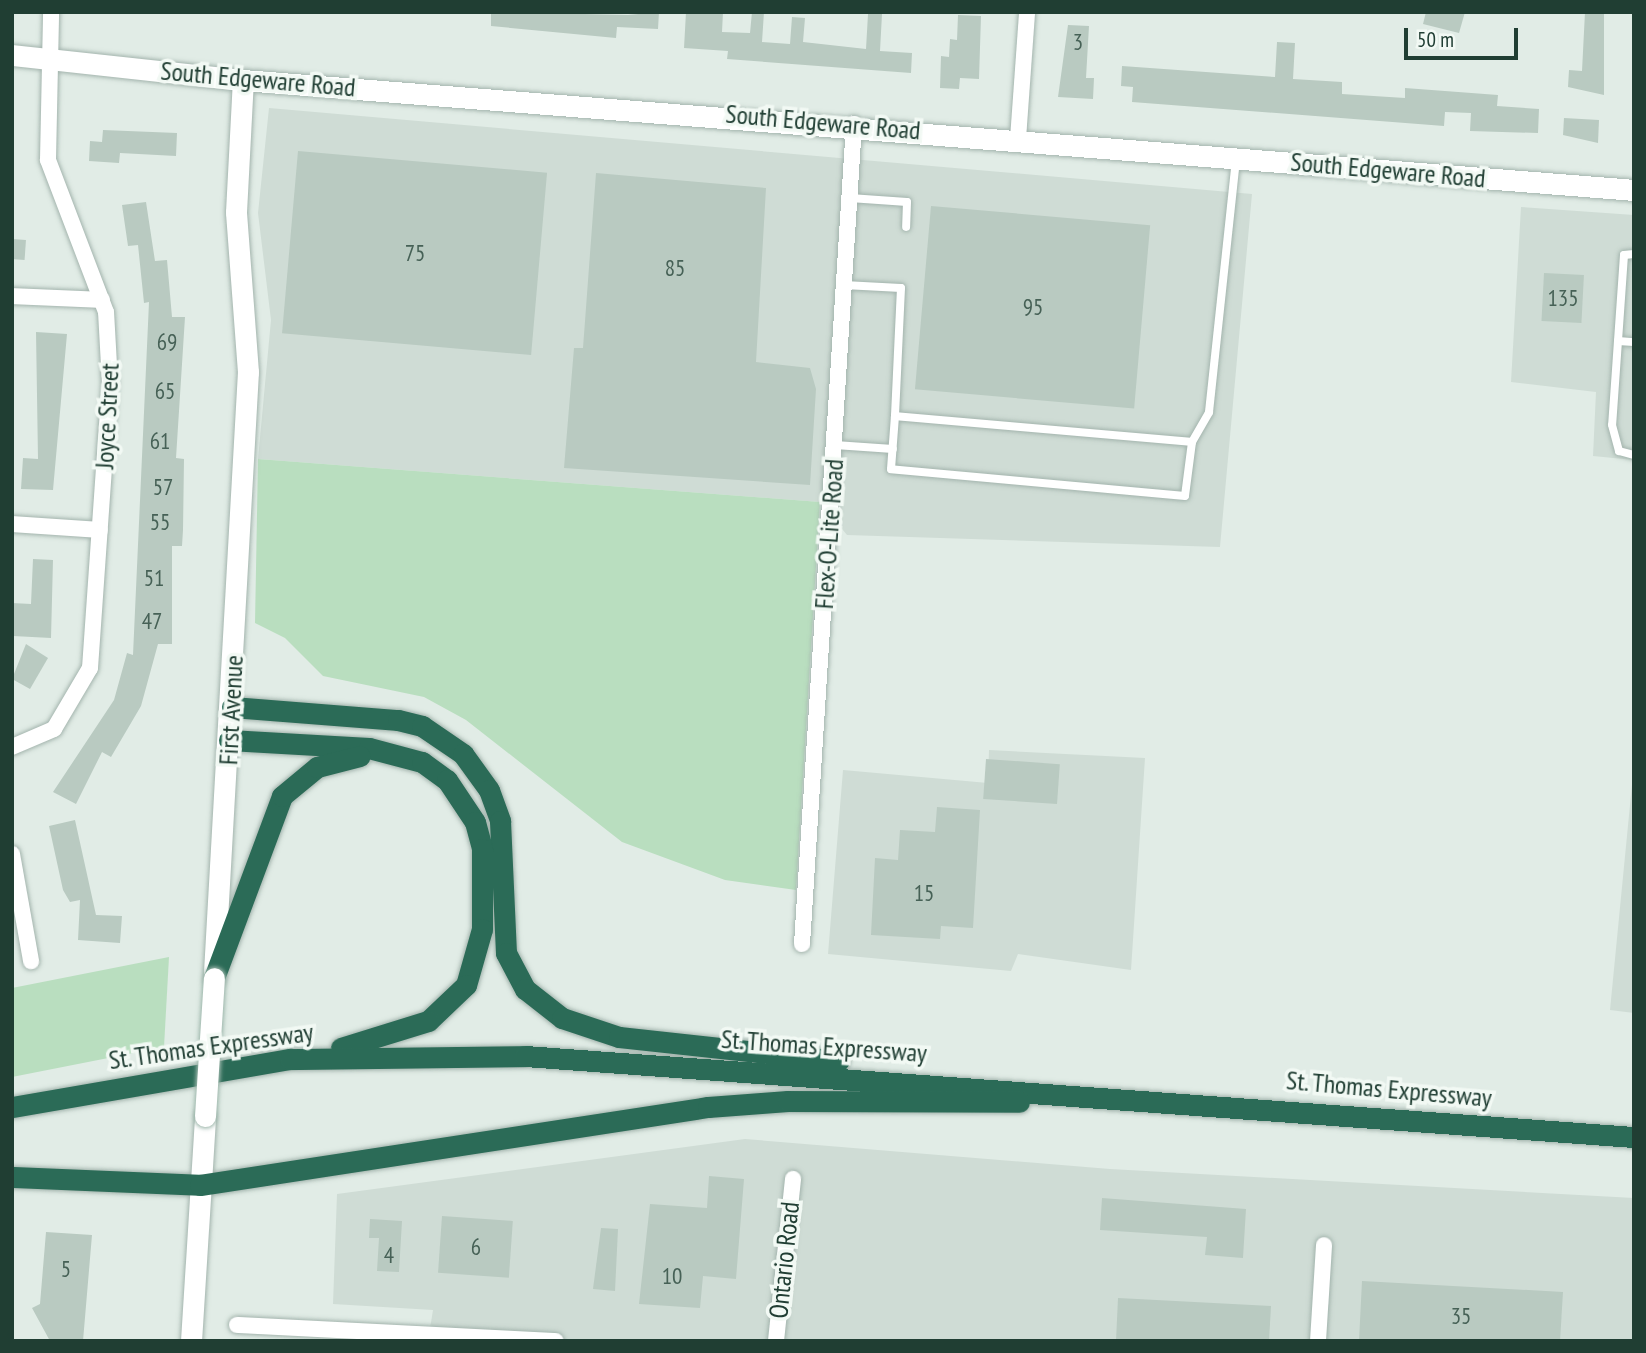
<!DOCTYPE html>
<style>
body{margin:0}
#map{position:relative;width:1646px;height:1353px;overflow:hidden;background:#e1ece6;font-family:"PT Sans Narrow",sans-serif}
div>[style]{position:absolute}
[style*='--x']{left:calc(var(--x)*1px);top:calc(var(--y)*1px);width:calc(var(--w)*1px);rotate:calc(var(--a)*1deg)}
.built>*{inset:0;background:#cfdcd5}
.green>*{inset:0;background:#b9debf}
.building>*{inset:0;background:#b9cac1;transform-origin:0 0}
.roads{filter:drop-shadow(0 0 2px #a3b4ad) drop-shadow(0 0 2px #a3b4ad)}
.service>*{height:8px;margin:-4px;padding:0 4px;transform-origin:4px;border-radius:4px;background:#fff}
.minor>*{height:16px;margin:-8px;padding:0 8px;transform-origin:8px;border-radius:8px;background:#fff}
.secondary>*{height:21px;margin:-10.5px;padding:0 10.5px;transform-origin:10.5px;border-radius:10.5px;background:#fff}
.motorway>*{height:21px;margin:-10.5px;padding:0 10.5px;transform-origin:10.5px;border-radius:10.5px;background:#2b6b57}
.bridges{filter:drop-shadow(0 0 2px #9fb8ad) drop-shadow(0 0 2px #9fb8ad)}
.secondary-bridge>*{height:21px;margin:-10.5px;padding:0 10.5px;transform-origin:10.5px;border-radius:10.5px;background:#fff}
span{translate:-50% -50%;white-space:nowrap;text-align:center;line-height:1.15;-webkit-text-stroke:7px #f2f9f4;paint-order:stroke}
.number-label{font-size:23px;color:#466156}
.number-label span{-webkit-text-stroke-width:0}
.street-label{font-size:26px;color:#203e33}
.frame{position:absolute;inset:0;border:14px solid #203e33;pointer-events:none}
.scale{position:absolute;left:1404px;top:28px;width:114px;height:32px;box-sizing:border-box;border:4px solid #203e33;border-top:0;padding-left:9px;font-size:21px;line-height:24px;white-space:nowrap;color:#203e33;-webkit-text-stroke:5px #f2f9f4;paint-order:stroke}
</style>
<div id="map">
<div class="built">
<i style="clip-path:polygon(269px 108px,1252px 194px,1220px 547px,847px 535px,820px 502px,258px 459px,271px 320px,258px 213px)"></i>
<i style="clip-path:polygon(1521px 207px,1634px 215px,1634px 460px,1593px 456px,1596px 392px,1511px 382px)"></i>
<i style="clip-path:polygon(989px 750px,1145px 758px,1131px 970px,1018px 954px,1011px 971px,828px 954px,843px 770px,988px 783px)"></i>
<i style="clip-path:polygon(1634px 764px,1634px 1013px,1610px 1010px)"></i>
<i style="clip-path:polygon(745px 1139px,1110px 1169px,1634px 1198px,1634px 1341px,428px 1341px,433px 1310px,333px 1304px,337px 1194px)"></i>
</div>
<div class="green">
<i style="clip-path:polygon(258px 459px,820px 502px,796px 890px,725px 880px,622px 842px,466px 720px,424px 697px,323px 676px,285px 638px,255px 623px)"></i>
<i style="clip-path:polygon(169px 957px,164px 1047px,12px 1077px,12px 988px)"></i>
</div>
<div class="building">
<i style="clip-path:polygon(491px 12px,628px 15px,659px 12px,658px 29px,617px 27px,616px 38px,491px 26px)"></i>
<i style="clip-path:polygon(686px 12px,723px 12px,722px 32px,750px 33px,752px 12px,764px 12px,762px 42px,790px 44px,792px 17px,805px 18px,803px 42px,866px 49px,868px 14px,882px 14px,880px 51px,912px 53px,911px 73px,727px 59px,728px 51px,684px 48px)"></i>
<i style="clip-path:polygon(1426px 12px,1465px 12px,1459px 33px,1423px 24px)"></i>
<i style="clip-path:polygon(1585px 12px,1604px 12px,1604px 95px,1568px 87px,1569px 70px,1582px 71px)"></i>
<i style="clip-path:polygon(958px 15px,981px 16px,979px 79px,960px 78px,959px 89px,940px 88px,941px 56px,949px 57px,950px 39px,957px 40px)"></i>
<i style="clip-path:polygon(1068px 25px,1089px 26px,1086px 78px,1094px 78px,1093px 99px,1058px 97px)"></i>
<i style="clip-path:polygon(1277px 42px,1295px 43px,1293px 79px,1342px 82px,1342px 94px,1405px 98px,1405px 88px,1498px 95px,1497px 106px,1539px 109px,1538px 133px,1470px 131px,1471px 113px,1445px 112px,1444px 126px,1132px 102px,1133px 87px,1121px 86px,1122px 66px,1275px 77px)"></i>
<i style="clip-path:polygon(1564px 118px,1599px 120px,1598px 143px,1563px 135px)"></i>
<i style="clip-path:polygon(103px 130px,177px 133px,176px 156px,120px 153px,119px 163px,89px 161px,90px 141px,102px 142px)"></i>
<i style="left:298px;top:151px;width:250px;height:183px;rotate:5deg"></i>
<i style="clip-path:polygon(596px 173px,766px 188px,756px 362px,810px 368px,816px 389px,810px 485px,564px 468px,574px 348px,583px 348px)"></i>
<i style="clip-path:polygon(146px 202px,155px 261px,167px 260px,172px 317px,185px 317px,176px 458px,184px 459px,183px 530px,182px 546px,172px 546px,172px 644px,158px 644px,141px 706px,111px 757px,102px 752px,76px 804px,53px 792px,114px 700px,127px 653px,133px 655px,149px 302px,144px 303px,138px 245px,128px 246px,122px 205px)"></i>
<i style="left:931px;top:206px;width:220px;height:184px;rotate:5deg"></i>
<i style="left:12px;top:239px;width:14px;height:20px;rotate:4deg"></i>
<i style="left:1544px;top:273px;width:40px;height:48px;rotate:3deg"></i>
<i style="clip-path:polygon(36px 332px,67px 334px,53px 490px,21px 489px,23px 458px,38px 459px)"></i>
<i style="clip-path:polygon(33px 559px,53px 560px,51px 638px,13px 636px,12px 603px,31px 604px)"></i>
<i style="clip-path:polygon(26px 644px,48px 658px,30px 689px,12px 679px)"></i>
<i style="left:986px;top:759px;width:74px;height:40px;rotate:4deg"></i>
<i style="clip-path:polygon(937px 807px,980px 810px,973px 928px,941px 926px,940px 939px,871px 935px,875px 858px,898px 860px,900px 830px,935px 832px)"></i>
<i style="clip-path:polygon(75px 820px,96px 915px,122px 916px,120px 943px,78px 940px,80px 900px,70px 902px,63px 890px,49px 826px)"></i>
<i style="clip-path:polygon(709px 1176px,744px 1179px,736px 1279px,703px 1276px,700px 1308px,639px 1304px,650px 1204px,707px 1208px)"></i>
<i style="clip-path:polygon(1102px 1198px,1246px 1209px,1243px 1258px,1205px 1255px,1207px 1237px,1100px 1230px)"></i>
<i style="left:442px;top:1216px;width:71px;height:57px;rotate:4deg"></i>
<i style="clip-path:polygon(370px 1219px,402px 1221px,399px 1272px,377px 1271px,379px 1238px,369px 1238px)"></i>
<i style="clip-path:polygon(601px 1228px,618px 1229px,615px 1291px,593px 1289px)"></i>
<i style="clip-path:polygon(46px 1232px,92px 1235px,83px 1341px,50px 1341px,32px 1308px,40px 1304px)"></i>
<i style="clip-path:polygon(1362px 1281px,1563px 1292px,1560px 1341px,1359px 1341px)"></i>
<i style="clip-path:polygon(1118px 1298px,1271px 1306px,1269px 1341px,1116px 1341px)"></i>
</div>
<div class="roads">
<div class="service">
<i style="--x:850;--y:198;--w:57;--a:4"></i>
<i style="--x:907;--y:202;--w:25;--a:92"></i>
<i style="--x:1634;--y:254;--w:10;--a:174"></i>
<i style="--x:1624;--y:255;--w:170;--a:94"></i>
<i style="--x:1612;--y:425;--w:27;--a:75"></i>
<i style="--x:1619;--y:451;--w:16;--a:15"></i>
<i style="--x:844;--y:285;--w:57;--a:3"></i>
<i style="--x:901;--y:288;--w:128;--a:92.7"></i>
<i style="--x:895;--y:416;--w:298;--a:5"></i>
<i style="--x:1192;--y:442;--w:54;--a:97.4"></i>
<i style="--x:1185;--y:496;--w:295;--a:-174.8"></i>
<i style="--x:891;--y:469;--w:53;--a:-85.7"></i>
<i style="--x:1618;--y:341;--w:16;--a:4"></i>
<i style="--x:1192;--y:442;--w:34;--a:-60"></i>
<i style="--x:1209;--y:412;--w:253;--a:-83.9"></i>
<i style="--x:835;--y:445;--w:58;--a:3.9"></i>
</div>
<div class="minor">
<i style="--x:1018;--y:139;--w:127;--a:-85.9"></i>
<i style="--x:12;--y:296;--w:90;--a:2.5"></i>
<i style="--x:12;--y:524;--w:88;--a:3.9"></i>
<i style="--x:12;--y:747;--w:46;--a:-23.2"></i>
<i style="--x:54;--y:729;--w:71;--a:-59.5"></i>
<i style="--x:90;--y:668;--w:286;--a:-86"></i>
<i style="--x:110;--y:383;--w:71;--a:-93.2"></i>
<i style="--x:106;--y:312;--w:163;--a:-110.9"></i>
<i style="--x:48;--y:160;--w:148;--a:-88.8"></i>
<i style="--x:12;--y:854;--w:109;--a:79.9"></i>
<i style="--x:802;--y:944;--w:822;--a:-86.37"></i>
<i style="--x:237;--y:1325;--w:319;--a:2.9"></i>
<i style="--x:776;--y:1341;--w:163;--a:-84"></i>
<i style="--x:1318;--y:1341;--w:96;--a:-86.4"></i>
</div>
<div class="secondary">
<i style="--x:12;--y:55;--w:232;--a:6.2"></i>
<i style="--x:243;--y:80;--w:1395;--a:4.52"></i>
<i style="--x:214;--y:972;--w:601;--a:-86.76"></i>
<i style="--x:248;--y:372;--w:160;--a:-94.3"></i>
<i style="--x:236;--y:212;--w:132;--a:-87"></i>
<i style="--x:191;--y:1341;--w:225;--a:-86.4"></i>
</div>
<div class="motorway">
<i style="--x:232;--y:707;--w:167;--a:4.5"></i>
<i style="--x:398;--y:720;--w:25;--a:14"></i>
<i style="--x:422;--y:726;--w:50;--a:34.3"></i>
<i style="--x:463;--y:754;--w:44;--a:54.2"></i>
<i style="--x:489;--y:790;--w:33;--a:70"></i>
<i style="--x:500;--y:821;--w:132;--a:87.4"></i>
<i style="--x:506;--y:953;--w:41;--a:62.2"></i>
<i style="--x:525;--y:989;--w:47;--a:38.1"></i>
<i style="--x:562;--y:1018;--w:60;--a:18.4"></i>
<i style="--x:619;--y:1037;--w:221;--a:6.2"></i>
<i style="--x:229;--y:740;--w:140;--a:3.3"></i>
<i style="--x:369;--y:748;--w:55;--a:14.8"></i>
<i style="--x:422;--y:762;--w:31;--a:36"></i>
<i style="--x:447;--y:780;--w:50;--a:56.3"></i>
<i style="--x:475;--y:822;--w:28;--a:75"></i>
<i style="--x:482;--y:849;--w:80;--a:90"></i>
<i style="--x:482;--y:929;--w:58;--a:105.9"></i>
<i style="--x:466;--y:985;--w:52;--a:136.5"></i>
<i style="--x:428;--y:1021;--w:91;--a:162.8"></i>
<i style="--x:214;--y:978;--w:194;--a:-69.5"></i>
<i style="--x:282;--y:796;--w:45;--a:-39.6"></i>
<i style="--x:317;--y:767;--w:44;--a:-14.3"></i>
<i style="--x:12;--y:1107;--w:282;--a:-9.8"></i>
<i style="--x:290;--y:1059;--w:235;--a:-0.7"></i>
<i style="--x:525;--y:1056;--w:1112;--a:4.18"></i>
<i style="--x:12;--y:1177;--w:188;--a:2.4"></i>
<i style="--x:200;--y:1185;--w:514;--a:-8.73"></i>
<i style="--x:708;--y:1107;--w:80;--a:-4.3"></i>
<i style="--x:788;--y:1101;--w:231;--a:0.2"></i>
</div>
</div>
<div class="bridges">
<div class="secondary-bridge">
<i style="--x:205;--y:1116;--w:138;--a:-86.3"></i>
</div>
</div>
<div class="number-label">
<span style="left:1078px;top:42px">3</span>
<span style="left:415px;top:253px">75</span>
<span style="left:675px;top:268px">85</span>
<span style="left:1563px;top:298px">135</span>
<span style="left:1033px;top:307px">95</span>
<span style="left:167px;top:342px">69</span>
<span style="left:165px;top:391px">65</span>
<span style="left:160px;top:441px">61</span>
<span style="left:163px;top:487px">57</span>
<span style="left:160px;top:522px">55</span>
<span style="left:154px;top:578px">51</span>
<span style="left:152px;top:621px">47</span>
<span style="left:924px;top:893px">15</span>
<span style="left:476px;top:1247px">6</span>
<span style="left:389px;top:1255px">4</span>
<span style="left:66px;top:1269px">5</span>
<span style="left:672px;top:1276px">10</span>
<span style="left:1461px;top:1316px">35</span>
</div>
<div class="street-label">
<span style="left:258px;top:79px;rotate:5deg">South Edgeware Road</span>
<span style="left:823px;top:122px;rotate:5deg">South Edgeware Road</span>
<span style="left:1388px;top:170px;rotate:5deg">South Edgeware Road</span>
<span style="left:107px;top:416px;rotate:-87deg">Joyce Street</span>
<span style="left:829px;top:534px;rotate:-86deg">Flex-O-Lite Road</span>
<span style="left:231px;top:710px;rotate:-87deg">First Avenue</span>
<span style="left:211px;top:1046px;rotate:-8deg">St. Thomas Expressway</span>
<span style="left:824px;top:1046px;rotate:4deg">St. Thomas Expressway</span>
<span style="left:1389px;top:1089px;rotate:5deg">St. Thomas Expressway</span>
<span style="left:784px;top:1260px;rotate:-84deg">Ontario Road</span>
</div>
<div class="frame"></div>
<div class="scale">50 m</div>
</div>
